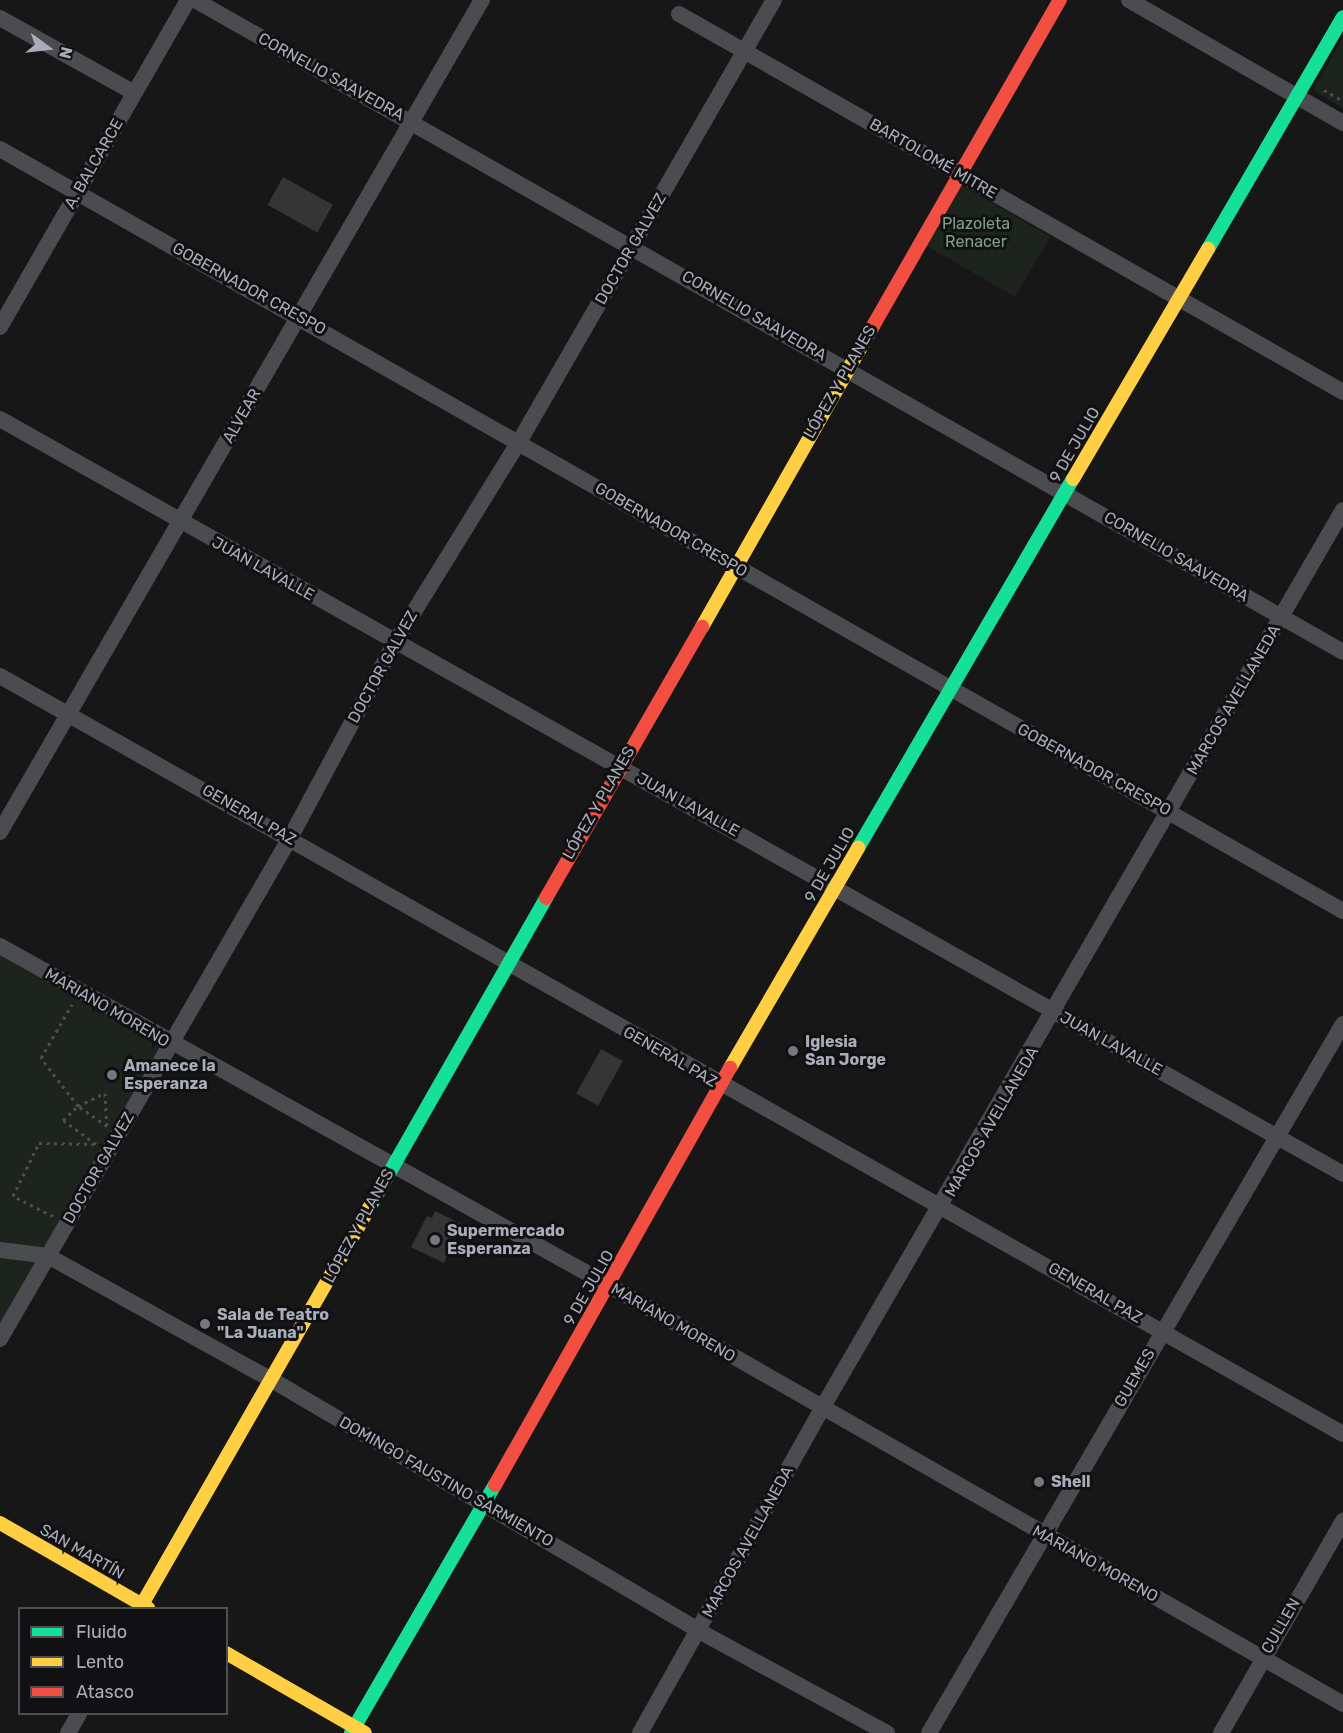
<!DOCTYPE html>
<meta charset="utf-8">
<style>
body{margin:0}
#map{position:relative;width:1343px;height:1733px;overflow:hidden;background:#171717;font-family:Rubik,sans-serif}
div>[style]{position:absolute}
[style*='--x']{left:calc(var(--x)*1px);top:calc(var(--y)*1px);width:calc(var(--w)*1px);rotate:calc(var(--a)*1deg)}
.green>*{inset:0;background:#1d241e;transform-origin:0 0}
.building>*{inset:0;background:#353536;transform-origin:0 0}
.path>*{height:3px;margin-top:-1.5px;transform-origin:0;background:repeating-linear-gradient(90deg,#4d4e51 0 3px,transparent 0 7.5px)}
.street>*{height:16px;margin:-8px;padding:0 8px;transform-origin:8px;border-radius:8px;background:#4b4c50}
.fast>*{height:14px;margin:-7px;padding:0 7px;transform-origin:7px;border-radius:7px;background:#16e098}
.slow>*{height:14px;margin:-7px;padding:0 7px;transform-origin:7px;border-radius:7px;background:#ffcf43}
.jam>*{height:14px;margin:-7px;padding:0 7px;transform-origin:7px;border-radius:7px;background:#f24e42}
.dots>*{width:16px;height:16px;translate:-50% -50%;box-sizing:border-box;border:3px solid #111113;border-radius:50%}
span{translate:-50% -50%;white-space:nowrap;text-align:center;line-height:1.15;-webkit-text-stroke:6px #111113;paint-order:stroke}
.street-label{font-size:16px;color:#a8adb7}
.park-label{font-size:16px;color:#80a282}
.poi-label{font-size:16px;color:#a8adb7;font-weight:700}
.left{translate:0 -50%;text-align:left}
.legend{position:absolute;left:18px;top:1607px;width:210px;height:108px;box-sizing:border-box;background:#111113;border:2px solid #4d4f55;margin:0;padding:8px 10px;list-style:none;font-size:18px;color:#a8adb7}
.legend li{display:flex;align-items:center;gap:12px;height:30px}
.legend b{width:30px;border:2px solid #4d4f55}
.north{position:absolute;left:18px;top:18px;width:60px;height:60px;-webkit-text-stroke:4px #111113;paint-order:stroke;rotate:105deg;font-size:16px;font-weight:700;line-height:24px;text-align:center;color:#a8adb7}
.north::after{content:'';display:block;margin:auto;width:21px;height:27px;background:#a8adb7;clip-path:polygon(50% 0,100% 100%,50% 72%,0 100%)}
</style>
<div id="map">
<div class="green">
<i style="clip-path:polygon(1343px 38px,1343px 108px,1313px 90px)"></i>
<i style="left:961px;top:185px;width:103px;height:70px;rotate:30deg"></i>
<i style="clip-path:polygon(0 946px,170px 1044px,0 1339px)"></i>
</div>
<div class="building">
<i style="left:283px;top:177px;width:57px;height:32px;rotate:29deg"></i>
<i style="left:601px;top:1049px;width:25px;height:51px;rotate:29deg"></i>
<i style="clip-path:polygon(435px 1211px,461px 1224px,444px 1263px,411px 1247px,427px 1216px,432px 1218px)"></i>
</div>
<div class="path">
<i style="--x:1324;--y:90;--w:22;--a:30"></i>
<i style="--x:105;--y:1093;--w:33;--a:87"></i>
<i style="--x:107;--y:1126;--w:35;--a:-145"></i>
<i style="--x:78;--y:1106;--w:30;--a:-26"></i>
<i style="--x:53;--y:1216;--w:45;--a:-153.4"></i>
<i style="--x:13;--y:1196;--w:59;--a:-63.9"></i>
<i style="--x:39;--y:1143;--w:57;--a:1"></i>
<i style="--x:96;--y:1144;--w:41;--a:-144"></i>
<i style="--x:63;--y:1120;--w:21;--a:-43"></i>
<i style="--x:78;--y:1106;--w:61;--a:-127.6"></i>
<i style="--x:41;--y:1058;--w:62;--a:-60.1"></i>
</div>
<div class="street">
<i style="--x:195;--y:0;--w:1320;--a:29.59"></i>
<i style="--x:1129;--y:0;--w:247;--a:29.9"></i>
<i style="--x:679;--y:14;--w:764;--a:29.65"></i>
<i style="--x:0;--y:18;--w:154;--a:29.1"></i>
<i style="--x:0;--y:149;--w:1544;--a:29.57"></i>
<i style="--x:0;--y:327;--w:377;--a:-60.1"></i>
<i style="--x:0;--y:419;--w:1541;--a:29.34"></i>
<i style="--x:0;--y:676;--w:1542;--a:29.44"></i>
<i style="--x:0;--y:832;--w:962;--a:-59.92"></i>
<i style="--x:0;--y:946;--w:698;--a:29.13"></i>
<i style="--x:610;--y:1286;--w:844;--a:29.69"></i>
<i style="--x:0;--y:1250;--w:48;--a:7.1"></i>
<i style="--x:48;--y:1256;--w:256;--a:29"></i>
<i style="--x:272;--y:1380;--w:495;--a:30.4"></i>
<i style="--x:699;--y:1631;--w:214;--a:28.5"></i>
<i style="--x:0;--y:1339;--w:579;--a:-59.94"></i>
<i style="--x:290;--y:838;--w:220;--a:-61.8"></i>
<i style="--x:394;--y:644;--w:238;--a:-58.3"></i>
<i style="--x:519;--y:442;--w:510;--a:-60.02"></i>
<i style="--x:68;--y:1733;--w:22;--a:-60"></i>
<i style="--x:640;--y:1733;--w:370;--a:-60.7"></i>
<i style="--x:821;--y:1410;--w:1040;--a:-59.89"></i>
<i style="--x:929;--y:1733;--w:821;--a:-59.72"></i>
<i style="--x:1221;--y:1733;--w:245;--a:-60.1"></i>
</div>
<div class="fast">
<i style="--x:1208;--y:249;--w:268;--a:-59.8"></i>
<i style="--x:858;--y:848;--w:427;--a:-59.8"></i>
<i style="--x:371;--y:1205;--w:353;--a:-60.3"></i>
<i style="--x:351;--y:1733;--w:287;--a:-59.9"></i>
</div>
<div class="slow">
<i style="--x:1073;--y:479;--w:267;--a:-59.6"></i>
<i style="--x:702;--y:627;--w:346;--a:-60.4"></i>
<i style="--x:730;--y:1068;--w:255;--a:-59.8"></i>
<i style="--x:0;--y:1523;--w:171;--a:29.9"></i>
<i style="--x:140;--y:1608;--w:465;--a:-60.2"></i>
<i style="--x:226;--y:1653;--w:160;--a:29.9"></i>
</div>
<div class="jam">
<i style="--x:873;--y:326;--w:376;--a:-60.2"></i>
<i style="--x:546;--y:898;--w:313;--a:-60.1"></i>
<i style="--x:495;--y:1485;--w:479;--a:-60.6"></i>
</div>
<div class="dots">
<i style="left:793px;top:1051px;background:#75787f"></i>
<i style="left:112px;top:1075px;background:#75787f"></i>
<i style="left:435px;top:1240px;background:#75787f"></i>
<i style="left:205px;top:1324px;background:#75787f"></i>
<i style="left:1039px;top:1482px;background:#75787f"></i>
</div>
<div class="street-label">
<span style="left:331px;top:77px;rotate:29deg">CORNELIO SAAVEDRA</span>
<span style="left:933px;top:159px;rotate:30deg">BARTOLOMÉ MITRE</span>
<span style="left:94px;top:164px;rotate:-60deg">A. BALCARCE</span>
<span style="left:631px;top:249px;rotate:-60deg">DOCTOR GALVEZ</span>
<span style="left:249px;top:289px;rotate:29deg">GOBERNADOR CRESPO</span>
<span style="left:754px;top:316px;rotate:30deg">CORNELIO SAAVEDRA</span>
<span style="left:840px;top:382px;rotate:-60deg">LÓPEZ Y PLANES</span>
<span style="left:242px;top:416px;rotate:-60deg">ALVEAR</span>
<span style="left:1075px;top:445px;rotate:-60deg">9 DE JULIO</span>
<span style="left:671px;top:530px;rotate:30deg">GOBERNADOR CRESPO</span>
<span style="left:1176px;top:557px;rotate:30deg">CORNELIO SAAVEDRA</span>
<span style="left:263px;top:569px;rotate:29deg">JUAN LAVALLE</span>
<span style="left:383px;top:667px;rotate:-61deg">DOCTOR GALVEZ</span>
<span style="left:1234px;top:700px;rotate:-60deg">MARCOS AVELLANEDA</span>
<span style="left:1094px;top:770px;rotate:29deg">GOBERNADOR CRESPO</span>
<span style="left:599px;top:803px;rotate:-60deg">LÓPEZ Y PLANES</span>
<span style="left:688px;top:805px;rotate:29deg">JUAN LAVALLE</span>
<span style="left:249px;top:815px;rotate:30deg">GENERAL PAZ</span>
<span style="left:830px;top:865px;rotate:-60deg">9 DE JULIO</span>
<span style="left:107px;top:1008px;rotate:30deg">MARIANO MORENO</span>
<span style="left:1111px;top:1044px;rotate:29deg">JUAN LAVALLE</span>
<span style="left:670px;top:1057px;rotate:30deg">GENERAL PAZ</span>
<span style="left:992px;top:1122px;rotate:-60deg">MARCOS AVELLANEDA</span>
<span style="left:99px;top:1168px;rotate:-60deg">DOCTOR GALVEZ</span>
<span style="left:359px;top:1226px;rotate:-61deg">LÓPEZ Y PLANES</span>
<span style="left:589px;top:1288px;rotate:-60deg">9 DE JULIO</span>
<span style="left:1095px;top:1293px;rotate:30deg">GENERAL PAZ</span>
<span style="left:673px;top:1323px;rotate:30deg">MARIANO MORENO</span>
<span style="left:1135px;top:1378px;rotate:-60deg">GUEMES</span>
<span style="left:446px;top:1482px;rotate:30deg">DOMINGO FAUSTINO SARMIENTO</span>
<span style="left:748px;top:1542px;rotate:-61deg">MARCOS AVELLANEDA</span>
<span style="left:82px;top:1552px;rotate:30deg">SAN MARTÍN</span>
<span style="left:1095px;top:1564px;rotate:29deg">MARIANO MORENO</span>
<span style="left:1281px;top:1626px;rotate:-60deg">CULLEN</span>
</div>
<div class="park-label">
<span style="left:976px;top:233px">Plazoleta<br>Renacer</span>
</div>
<div class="poi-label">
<span class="left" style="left:805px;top:1051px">Iglesia<br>San Jorge</span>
<span class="left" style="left:124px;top:1075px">Amanece la<br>Esperanza</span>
<span class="left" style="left:447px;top:1240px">Supermercado<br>Esperanza</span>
<span class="left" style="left:217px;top:1324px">Sala de Teatro<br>"La Juana"</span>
<span class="left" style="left:1051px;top:1482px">Shell</span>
</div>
<ul class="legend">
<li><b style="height:8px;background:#16e098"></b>Fluido</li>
<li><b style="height:8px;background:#ffcf43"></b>Lento</li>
<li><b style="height:8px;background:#f24e42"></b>Atasco</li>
</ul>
<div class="north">N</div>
</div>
